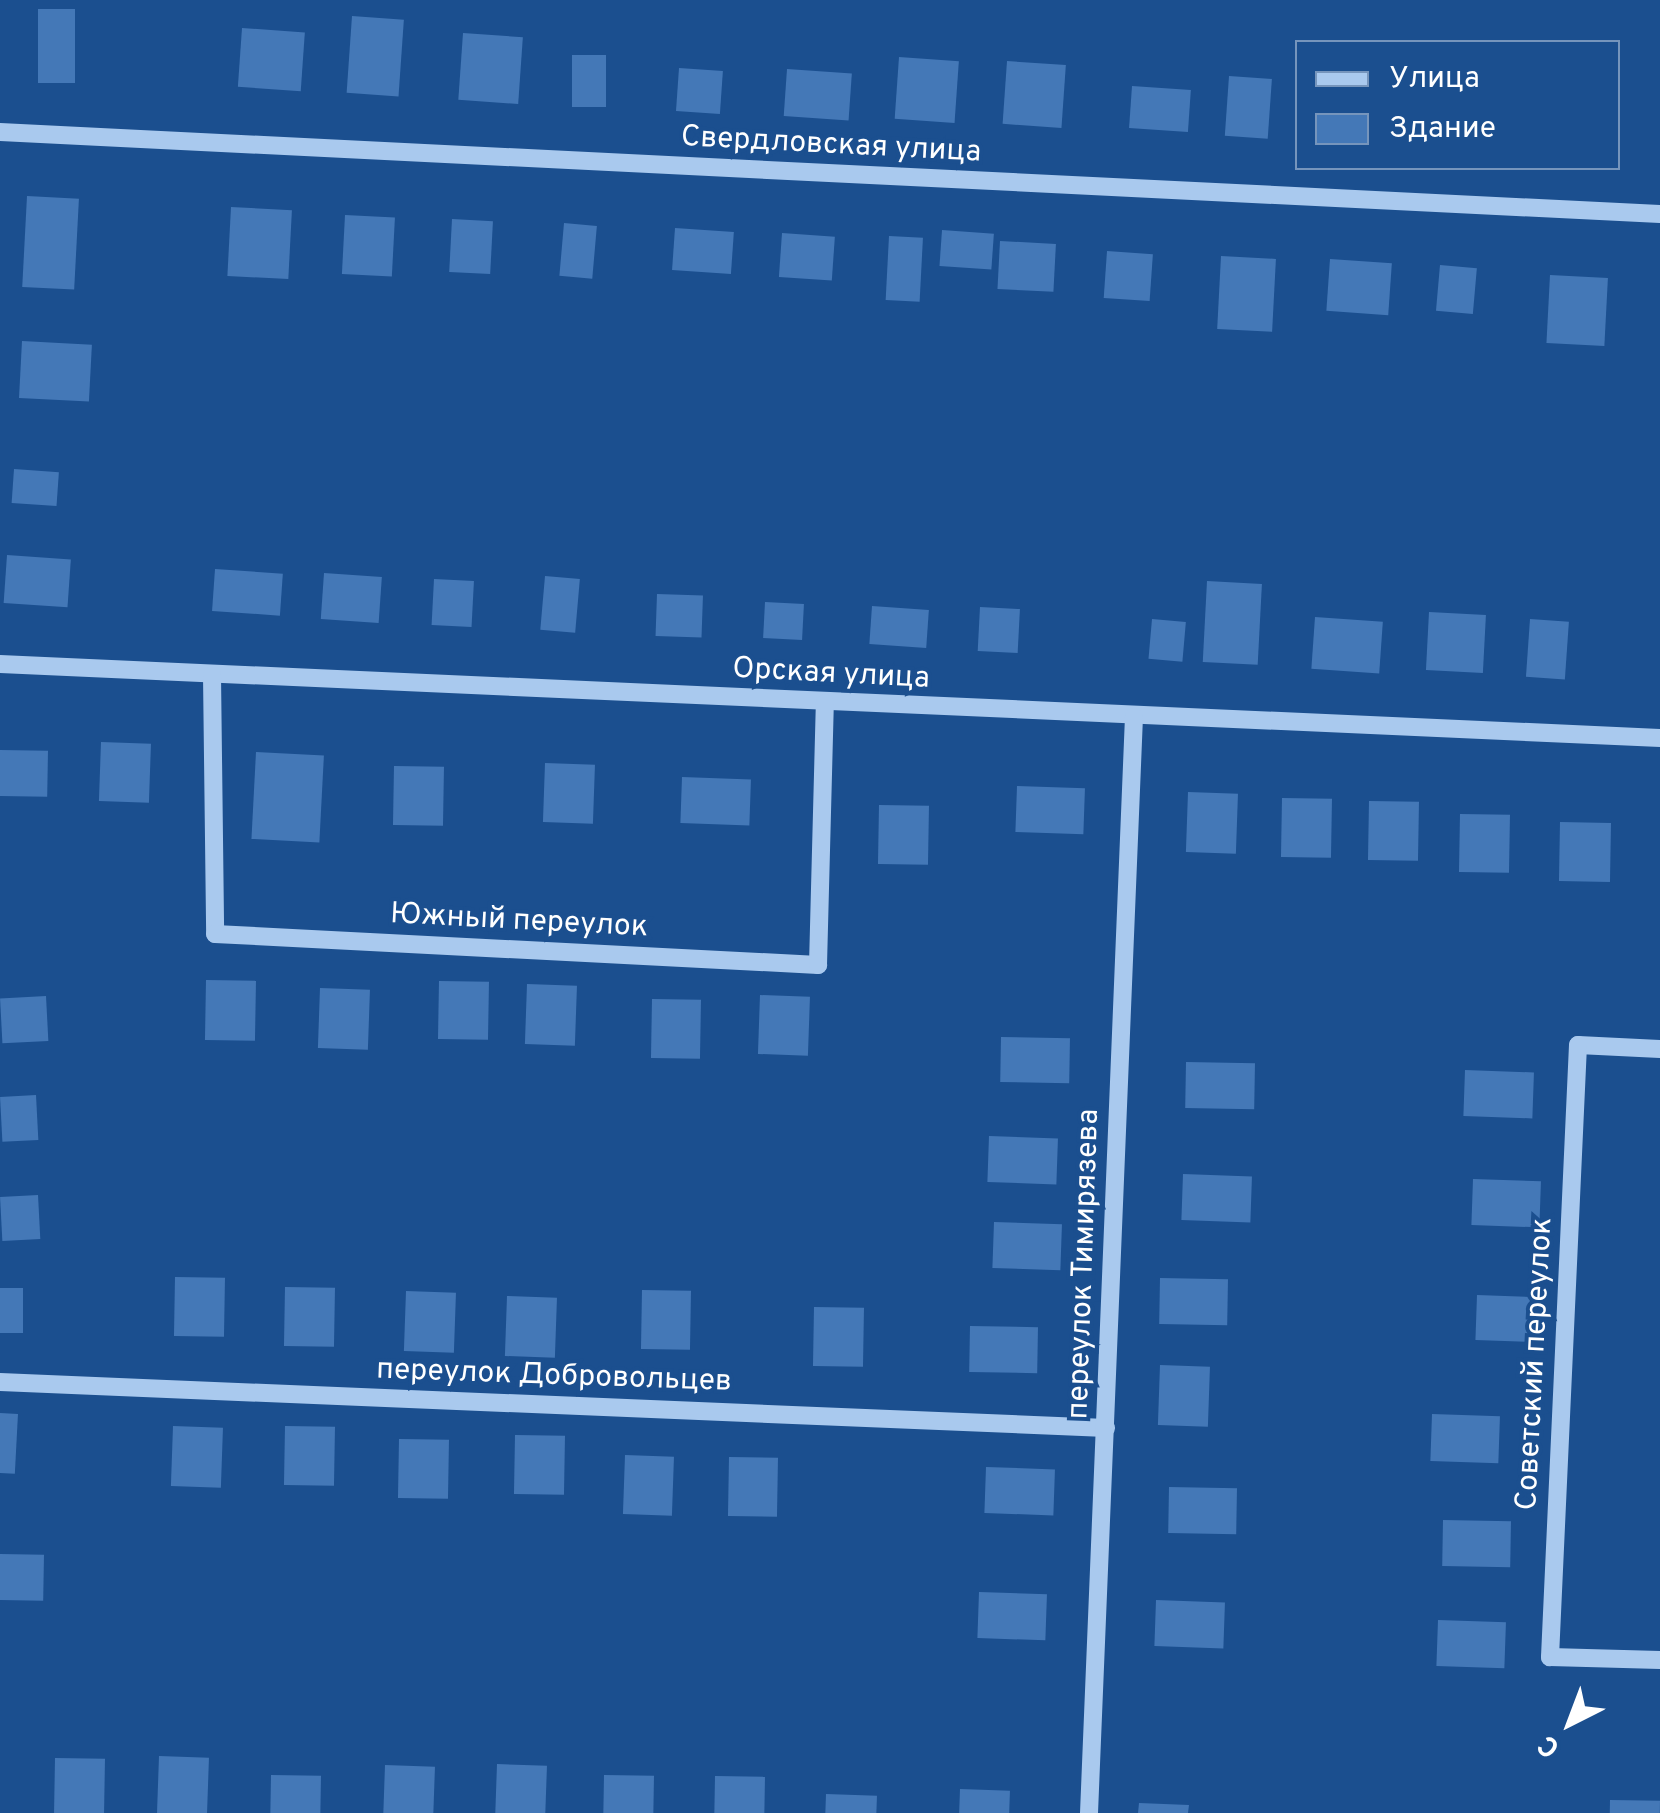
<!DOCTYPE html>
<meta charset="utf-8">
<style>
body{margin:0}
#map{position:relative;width:1660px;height:1813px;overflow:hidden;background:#1b4f8f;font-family:Overpass,sans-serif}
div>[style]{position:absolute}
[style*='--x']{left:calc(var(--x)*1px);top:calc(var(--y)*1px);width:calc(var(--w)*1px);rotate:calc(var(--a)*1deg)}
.building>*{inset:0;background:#4478b7;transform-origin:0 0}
.minor>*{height:18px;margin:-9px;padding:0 9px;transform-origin:9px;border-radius:9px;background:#a9c9ee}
span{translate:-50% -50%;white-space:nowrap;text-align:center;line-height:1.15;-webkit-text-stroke:8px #1b4f8f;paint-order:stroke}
.street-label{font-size:30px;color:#fff}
.legend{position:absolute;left:1295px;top:40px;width:325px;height:130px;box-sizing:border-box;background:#1b4f8f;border:2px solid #7695bc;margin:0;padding:12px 18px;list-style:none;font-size:30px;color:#fff}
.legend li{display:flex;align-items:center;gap:20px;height:50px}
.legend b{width:50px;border:2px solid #7695bc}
.north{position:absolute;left:1520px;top:1673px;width:100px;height:100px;-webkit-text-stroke:8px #1b4f8f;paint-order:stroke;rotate:222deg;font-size:28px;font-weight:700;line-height:40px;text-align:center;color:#fff}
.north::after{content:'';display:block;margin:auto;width:35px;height:45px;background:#fff;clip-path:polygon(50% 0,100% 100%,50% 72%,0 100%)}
</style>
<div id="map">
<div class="building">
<i style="left:38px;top:9px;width:37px;height:74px"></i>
<i style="left:352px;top:16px;width:52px;height:77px;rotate:4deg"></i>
<i style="left:242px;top:28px;width:63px;height:59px;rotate:4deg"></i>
<i style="left:463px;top:33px;width:60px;height:67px;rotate:4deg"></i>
<i style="left:572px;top:55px;width:34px;height:52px"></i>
<i style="left:899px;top:57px;width:60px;height:62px;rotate:4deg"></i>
<i style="left:1007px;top:61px;width:59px;height:63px;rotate:4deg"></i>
<i style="left:679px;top:68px;width:44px;height:43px;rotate:4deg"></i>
<i style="left:787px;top:69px;width:65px;height:47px;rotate:4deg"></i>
<i style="left:1229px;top:76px;width:43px;height:60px;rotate:4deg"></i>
<i style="left:1132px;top:86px;width:59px;height:42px;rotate:4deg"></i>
<i style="left:27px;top:196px;width:52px;height:91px;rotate:3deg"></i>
<i style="left:231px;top:207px;width:61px;height:69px;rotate:3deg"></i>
<i style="left:345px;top:215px;width:50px;height:59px;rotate:3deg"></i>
<i style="left:452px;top:219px;width:41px;height:53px;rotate:3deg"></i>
<i style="left:564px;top:223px;width:33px;height:53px;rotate:5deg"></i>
<i style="left:675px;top:228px;width:59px;height:42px;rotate:4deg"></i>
<i style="left:942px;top:230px;width:52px;height:36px;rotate:4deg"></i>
<i style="left:782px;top:233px;width:53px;height:44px;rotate:4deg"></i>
<i style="left:889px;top:236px;width:34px;height:64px;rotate:3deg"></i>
<i style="left:1000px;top:241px;width:56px;height:48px;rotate:3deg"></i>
<i style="left:1107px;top:251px;width:46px;height:47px;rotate:4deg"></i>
<i style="left:1221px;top:256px;width:55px;height:73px;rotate:3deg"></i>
<i style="left:1330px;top:259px;width:62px;height:52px;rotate:4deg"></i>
<i style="left:1440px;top:265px;width:37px;height:46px;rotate:5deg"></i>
<i style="left:1550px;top:275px;width:58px;height:68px;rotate:3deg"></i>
<i style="left:22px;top:341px;width:70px;height:57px;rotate:3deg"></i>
<i style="left:14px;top:469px;width:45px;height:34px;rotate:4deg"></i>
<i style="left:7px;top:555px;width:64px;height:48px;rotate:4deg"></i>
<i style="left:215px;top:569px;width:68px;height:42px;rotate:4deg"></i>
<i style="left:324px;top:573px;width:58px;height:46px;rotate:4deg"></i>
<i style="left:545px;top:576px;width:35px;height:54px;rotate:5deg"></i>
<i style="left:434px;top:579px;width:40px;height:46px;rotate:3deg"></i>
<i style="left:1207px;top:581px;width:55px;height:81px;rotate:3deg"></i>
<i style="left:657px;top:594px;width:46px;height:42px;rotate:2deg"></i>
<i style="left:765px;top:602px;width:39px;height:36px;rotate:3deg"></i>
<i style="left:872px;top:606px;width:57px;height:38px;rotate:4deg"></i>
<i style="left:980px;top:607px;width:40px;height:44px;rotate:3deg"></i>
<i style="left:1429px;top:612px;width:57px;height:58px;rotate:3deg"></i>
<i style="left:1315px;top:617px;width:68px;height:52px;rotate:4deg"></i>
<i style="left:1152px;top:619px;width:34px;height:40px;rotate:5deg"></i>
<i style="left:1530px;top:619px;width:39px;height:58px;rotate:4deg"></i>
<i style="left:101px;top:742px;width:50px;height:59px;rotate:2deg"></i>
<i style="left:0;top:750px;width:48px;height:46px;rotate:1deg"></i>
<i style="left:256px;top:752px;width:68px;height:87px;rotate:3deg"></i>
<i style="left:545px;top:763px;width:50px;height:59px;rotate:2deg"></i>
<i style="left:394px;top:766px;width:50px;height:59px;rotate:1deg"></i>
<i style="left:682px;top:777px;width:69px;height:46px;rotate:2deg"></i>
<i style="left:1017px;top:786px;width:68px;height:46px;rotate:2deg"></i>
<i style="left:1188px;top:792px;width:50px;height:60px;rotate:2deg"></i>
<i style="left:1282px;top:798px;width:50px;height:59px;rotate:1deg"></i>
<i style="left:1369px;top:801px;width:50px;height:59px;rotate:1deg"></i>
<i style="left:879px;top:805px;width:50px;height:59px;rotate:1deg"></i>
<i style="left:1460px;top:814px;width:50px;height:58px;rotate:1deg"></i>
<i style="left:1560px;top:822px;width:51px;height:59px;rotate:1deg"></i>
<i style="left:206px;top:980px;width:50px;height:60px;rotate:1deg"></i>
<i style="left:439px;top:981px;width:50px;height:58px;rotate:1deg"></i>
<i style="left:527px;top:984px;width:50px;height:60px;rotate:2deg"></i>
<i style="left:320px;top:988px;width:50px;height:60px;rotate:2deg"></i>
<i style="left:760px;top:995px;width:50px;height:59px;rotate:2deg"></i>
<i style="left:46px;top:996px;width:45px;height:46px;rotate:87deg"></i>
<i style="left:652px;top:999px;width:49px;height:59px;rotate:1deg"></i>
<i style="left:1001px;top:1037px;width:69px;height:45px;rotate:1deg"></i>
<i style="left:1186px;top:1062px;width:69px;height:46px;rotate:1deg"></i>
<i style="left:1465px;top:1070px;width:69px;height:46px;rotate:2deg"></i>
<i style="left:36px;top:1095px;width:45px;height:36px;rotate:87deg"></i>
<i style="left:989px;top:1136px;width:69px;height:46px;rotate:2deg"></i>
<i style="left:1183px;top:1174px;width:69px;height:46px;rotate:2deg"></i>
<i style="left:1473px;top:1179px;width:68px;height:46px;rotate:2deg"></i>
<i style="left:38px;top:1195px;width:44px;height:38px;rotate:87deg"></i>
<i style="left:994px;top:1222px;width:68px;height:46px;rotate:2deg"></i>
<i style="left:175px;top:1277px;width:50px;height:59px;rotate:1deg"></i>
<i style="left:1160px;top:1278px;width:68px;height:46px;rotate:1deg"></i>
<i style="left:285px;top:1287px;width:50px;height:59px;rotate:1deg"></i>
<i style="left:0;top:1288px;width:23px;height:45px"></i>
<i style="left:642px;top:1290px;width:49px;height:59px;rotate:1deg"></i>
<i style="left:406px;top:1291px;width:50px;height:60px;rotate:2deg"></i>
<i style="left:1477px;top:1295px;width:69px;height:45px;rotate:2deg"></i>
<i style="left:507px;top:1296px;width:50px;height:60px;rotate:2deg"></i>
<i style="left:814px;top:1307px;width:50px;height:59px;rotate:1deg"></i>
<i style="left:970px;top:1326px;width:68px;height:46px;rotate:1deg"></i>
<i style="left:1160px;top:1365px;width:50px;height:60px;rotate:2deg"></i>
<i style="left:0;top:1413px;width:18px;height:60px;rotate:3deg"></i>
<i style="left:1432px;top:1414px;width:68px;height:47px;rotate:2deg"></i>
<i style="left:173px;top:1426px;width:50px;height:60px;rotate:2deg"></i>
<i style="left:285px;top:1426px;width:50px;height:59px;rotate:1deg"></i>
<i style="left:515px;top:1435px;width:50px;height:59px;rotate:1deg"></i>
<i style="left:399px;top:1439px;width:50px;height:59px;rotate:1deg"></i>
<i style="left:625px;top:1455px;width:49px;height:59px;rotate:2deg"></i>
<i style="left:729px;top:1457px;width:49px;height:59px;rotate:1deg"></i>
<i style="left:986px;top:1467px;width:69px;height:46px;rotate:2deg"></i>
<i style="left:1169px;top:1487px;width:68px;height:46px;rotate:1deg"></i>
<i style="left:1443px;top:1520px;width:68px;height:46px;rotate:1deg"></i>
<i style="left:0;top:1554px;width:44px;height:46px;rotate:1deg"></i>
<i style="left:979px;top:1592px;width:68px;height:46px;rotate:2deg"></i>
<i style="left:1156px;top:1600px;width:69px;height:46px;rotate:2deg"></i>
<i style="left:1438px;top:1620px;width:68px;height:46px;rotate:2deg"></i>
<i style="left:159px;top:1756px;width:50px;height:57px;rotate:2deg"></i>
<i style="left:55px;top:1758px;width:50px;height:55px;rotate:1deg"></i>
<i style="left:497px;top:1764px;width:50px;height:49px;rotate:2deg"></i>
<i style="left:385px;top:1765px;width:50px;height:48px;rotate:2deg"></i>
<i style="left:271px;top:1775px;width:50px;height:38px;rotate:1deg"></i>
<i style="left:604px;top:1775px;width:50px;height:38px;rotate:1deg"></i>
<i style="left:715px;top:1776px;width:50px;height:37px;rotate:1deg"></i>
<i style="left:960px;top:1789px;width:50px;height:24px;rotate:2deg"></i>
<i style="left:826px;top:1794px;width:51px;height:19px;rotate:2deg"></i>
<i style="left:1610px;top:1800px;width:50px;height:13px;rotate:1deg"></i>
<i style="clip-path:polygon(1139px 1803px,1189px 1805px,1188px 1813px,1138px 1813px)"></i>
</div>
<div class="minor">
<i style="--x:0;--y:132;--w:1662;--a:2.83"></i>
<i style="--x:0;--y:664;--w:1662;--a:2.55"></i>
<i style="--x:212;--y:675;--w:259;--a:89.3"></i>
<i style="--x:215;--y:934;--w:604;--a:2.94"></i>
<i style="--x:818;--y:965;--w:262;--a:-88.5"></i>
<i style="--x:1660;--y:1049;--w:82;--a:-177.2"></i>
<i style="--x:1578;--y:1045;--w:613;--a:92.62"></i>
<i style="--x:1550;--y:1657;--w:110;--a:1.6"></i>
<i style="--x:0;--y:1382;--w:1107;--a:2.38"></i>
<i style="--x:1089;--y:1813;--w:1097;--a:-87.65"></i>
</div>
<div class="street-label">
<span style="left:831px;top:146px;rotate:3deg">Свердловская улица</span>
<span style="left:831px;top:675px;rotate:3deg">Орская улица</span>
<span style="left:519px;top:922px;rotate:3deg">Южный переулок</span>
<span style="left:1085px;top:1264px;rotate:-88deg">переулок Тимирязева</span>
<span style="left:1536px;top:1364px;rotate:-87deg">Советский переулок</span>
<span style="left:554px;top:1377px;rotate:2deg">переулок Добровольцев</span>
</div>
<ul class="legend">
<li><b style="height:12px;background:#a9c9ee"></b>Улица</li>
<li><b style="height:28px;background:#4478b7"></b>Здание</li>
</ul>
<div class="north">С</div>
</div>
